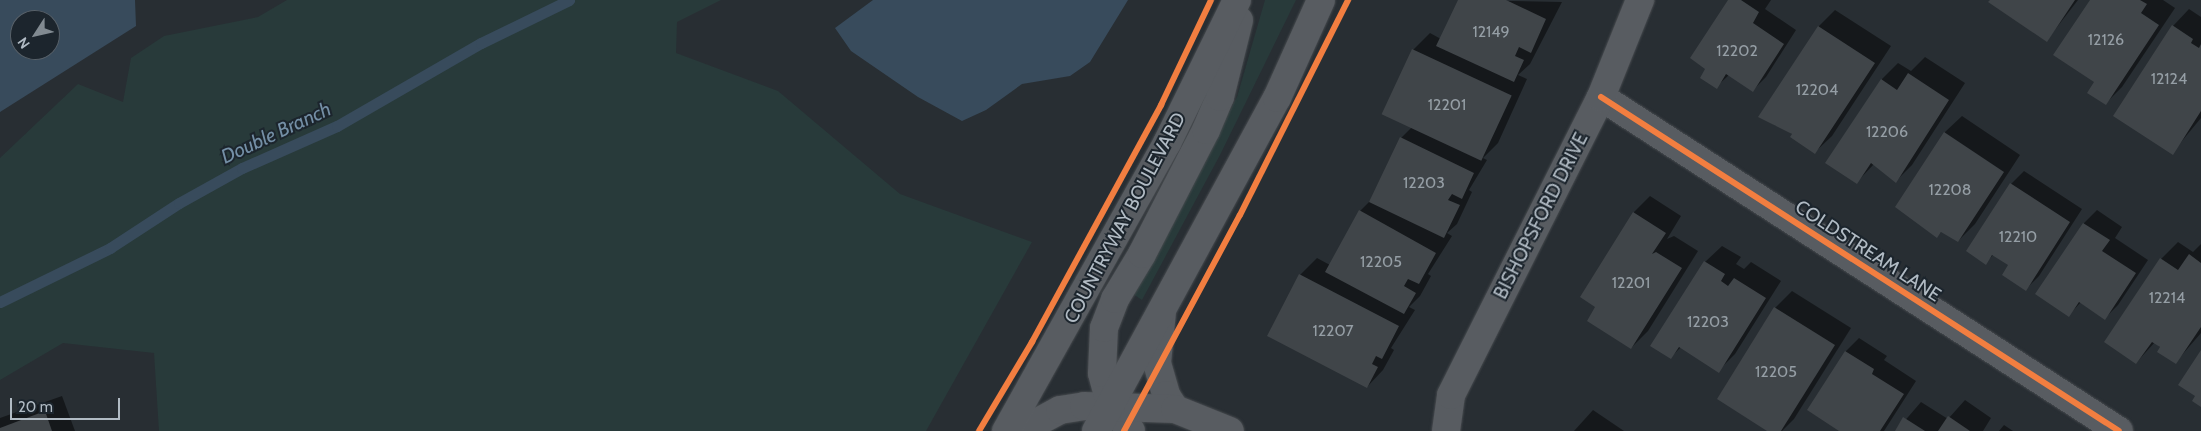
<!DOCTYPE html>
<style>
body{margin:0}
#map{position:relative;width:2201px;height:431px;overflow:hidden;background:#282e33;font-family:Cabin,sans-serif}
div>[style]{position:absolute}
[style*='--x']{left:calc(var(--x)*1px);top:calc(var(--y)*1px);width:calc(var(--w)*1px);rotate:calc(var(--a)*1deg)}
.green>*{inset:0;background:#283a3a}
.water>*{inset:0;background:#384b5c}
.shadow>*{inset:0;background:#0007}
.stream>*{height:11px;margin:-5.5px;padding:0 5.5px;transform-origin:5.5px;border-radius:5.5px;background:#384b5c}
.building>*{inset:0;background:#404549;transform-origin:0 0}
.roads{filter:drop-shadow(0 0 1px #464a4e) drop-shadow(0 0 1px #464a4e)}
.minor>*{height:28px;margin:-14px;padding:0 14px;transform-origin:14px;border-radius:14px;background:#585c61}
.tertiary>*{height:28px;margin:-14px;padding:0 14px;transform-origin:14px;border-radius:14px;background:#585c61}
.cycleway>*{height:6px;margin:-3px;padding:0 3px;transform-origin:3px;border-radius:3px;background:#f27e40}
span{translate:-50% -50%;white-space:nowrap;text-align:center;line-height:1.15;-webkit-text-stroke:4px #1c252d;paint-order:stroke}
.number-label{font-size:16px;color:#959ea5}
.number-label span{-webkit-text-stroke-width:0}
.street-label{font-size:19px;color:#b1bbc4}
.water-label{font-size:20px;color:#748fa6;font-style:italic}
.north{position:absolute;left:10px;top:10px;width:50px;height:50px;box-sizing:border-box;background:#1c252d;border:1px solid #586169;border-radius:50%;rotate:235deg;font-size:14px;font-weight:700;line-height:20px;text-align:center;color:#b1bbc4}
.north::after{content:'';display:block;margin:auto;width:18px;height:22px;background:#818a91;clip-path:polygon(50% 0,100% 100%,50% 72%,0 100%)}
.scale{position:absolute;left:10px;top:398px;width:110px;height:22px;box-sizing:border-box;border:2px solid #b1bbc4;border-top:0;padding-left:6px;font-size:15px;line-height:18px;white-space:nowrap;color:#b1bbc4;-webkit-text-stroke:4px #1c252d;paint-order:stroke}
</style>
<div id="map">
<div class="green">
<i style="clip-path:polygon(287px 0,721px 0,677px 22px,676px 53px,778px 91px,900px 194px,1032px 242px,926px 431px,159px 431px,154px 353px,63px 343px,0 380px,0 158px,78px 84px,123px 102px,131px 58px,164px 36px,258px 17px)"></i>
<i style="clip-path:polygon(1265px 0,1296px 0,1220px 155px,1142px 300px,1133px 294px,1237px 97px)"></i>
</div>
<div class="water">
<i style="clip-path:polygon(evenodd,0 0,135px 0,136px 26px,0 112px,0 0,20px 20px,50px 20px,50px 50px,20px 50px,20px 20px)"></i>
<i style="clip-path:polygon(873px 0,1128px 0,1090px 62px,1070px 76px,1022px 84px,986px 110px,962px 121px,918px 97px,851px 51px,835px 28px)"></i>
</div>
<div class="shadow">
<i style="clip-path:polygon(1459px 0,1562px 2px,1530px 64px,1518px 75px,1527px 79px,1498px 143px,1483px 158px,1487px 160px,1469px 190px,1472px 192px,1457px 224px,1447px 233px,1452px 236px,1428px 274px,1431px 276px,1420px 296px,1409px 307px,1415px 310px,1391px 348px,1394px 350px,1383px 370px,1367px 387px,1300px 275px,1317px 258px,1330px 265px,1360px 211px,1372px 199px,1401px 138px,1412px 127px,1413px 50px,1430px 33px,1441px 39px)"></i>
<i style="clip-path:polygon(1729px 0,1771px 0,1765px 9px,1796px 30px,1766px 77px,1753px 90px,1729px 75px,1716px 87px,1707px 68px)"></i>
<i style="clip-path:polygon(1991px 0,2078px 0,2047px 40px)"></i>
<i style="clip-path:polygon(2091px 0,2163px 0,2175px 8px,2122px 87px,2105px 104px,2096px 82px)"></i>
<i style="clip-path:polygon(2189px 9px,2201px 17px,2201px 118px,2172px 153px,2173px 26px)"></i>
<i style="clip-path:polygon(1835px 10px,1891px 46px,1832px 136px,1815px 152px,1779px 124px,1776px 126px,1760px 116px,1819px 26px)"></i>
<i style="clip-path:polygon(1925px 57px,1965px 83px,1912px 165px,1896px 181px,1874px 164px,1857px 182px,1882px 79px,1898px 63px,1911px 71px)"></i>
<i style="clip-path:polygon(1962px 116px,2020px 155px,1975px 224px,1958px 241px,1942px 231px,1937px 237px,1897px 207px,1945px 132px)"></i>
<i style="clip-path:polygon(2024px 171px,2082px 209px,2039px 276px,2026px 289px,2010px 265px,1994px 254px,1985px 263px,2011px 184px)"></i>
<i style="clip-path:polygon(1650px 196px,1681px 216px,1667px 239px,1674px 236px,1698px 251px,1648px 331px,1631px 348px,1597px 306px,1634px 212px)"></i>
<i style="clip-path:polygon(2097px 210px,2122px 227px,2115px 238px,2148px 260px,2118px 305px,2105px 318px,2081px 302px,2069px 315px,2037px 294px,2084px 223px)"></i>
<i style="clip-path:polygon(2178px 242px,2193px 252px,2201px 244px,2201px 333px,2175px 363px,2155px 342px,2136px 363px,2106px 342px,2161px 259px)"></i>
<i style="clip-path:polygon(1722px 246px,1741px 257px,1736px 264px,1744px 269px,1751px 262px,1781px 281px,1735px 354px,1718px 371px,1681px 347px,1671px 357px,1705px 262px)"></i>
<i style="clip-path:polygon(1792px 291px,1851px 328px,1794px 419px,1782px 431px,1770px 431px,1775px 308px)"></i>
<i style="clip-path:polygon(1859px 338px,1887px 356px,1884px 360px,1916px 381px,1884px 431px,1841px 431px,1808px 410px,1846px 351px)"></i>
<i style="clip-path:polygon(62px 396px,75px 431px,0 431px,0 418px)"></i>
<i style="clip-path:polygon(1965px 400px,1991px 418px,1983px 431px,1896px 431px,1921px 402px,1948px 419px)"></i>
<i style="clip-path:polygon(1593px 410px,1624px 431px,1574px 431px)"></i>
<i style="clip-path:polygon(2004px 425px,2013px 431px,1999px 431px)"></i>
</div>
<div class="stream">
<i style="--x:0;--y:302;--w:123;--a:-26.1"></i>
<i style="--x:110;--y:248;--w:82;--a:-33.1"></i>
<i style="--x:179;--y:203;--w:72;--a:-29.1"></i>
<i style="--x:242;--y:168;--w:104;--a:-23.9"></i>
<i style="--x:337;--y:126;--w:166;--a:-30"></i>
<i style="--x:481;--y:43;--w:98;--a:-26"></i>
</div>
<div class="building">
<i style="clip-path:polygon(1458px 0,1506px 0,1546px 19px,1531px 53px,1519px 47px,1515px 56px,1524px 60px,1514px 82px,1436px 46px)"></i>
<i style="clip-path:polygon(1728px 0,1741px 0,1759px 12px,1753px 23px,1784px 44px,1753px 92px,1726px 74px,1717px 89px,1700px 78px,1705px 69px,1690px 58px)"></i>
<i style="clip-path:polygon(1990px 0,2075px 0,2047px 42px,1988px 2px)"></i>
<i style="clip-path:polygon(2090px 0,2140px 0,2147px 4px,2141px 13px,2159px 25px,2106px 105px,2087px 93px,2094px 82px,2053px 55px)"></i>
<i style="clip-path:polygon(2172px 25px,2193px 39px,2191px 43px,2199px 48px,2201px 44px,2201px 111px,2173px 155px,2113px 116px)"></i>
<i style="clip-path:polygon(1818px 26px,1875px 63px,1815px 154px,1790px 137px,1792px 134px,1758px 117px)"></i>
<i style="left:1412px;top:49px;width:110px;height:72px;rotate:25deg"></i>
<i style="clip-path:polygon(1908px 73px,1949px 100px,1896px 183px,1871px 163px,1857px 184px,1825px 163px,1881px 79px,1897px 90px)"></i>
<i style="clip-path:polygon(1944px 132px,2004px 172px,1958px 242px,1941px 232px,1937px 238px,1895px 207px)"></i>
<i style="clip-path:polygon(1400px 137px,1474px 173px,1462px 199px,1452px 194px,1448px 200px,1460px 205px,1444px 238px,1369px 202px)"></i>
<i style="clip-path:polygon(2010px 183px,2070px 222px,2026px 291px,2002px 275px,2008px 265px,1992px 255px,1986px 265px,1966px 251px)"></i>
<i style="clip-path:polygon(1359px 210px,1436px 253px,1419px 284px,1408px 279px,1404px 286px,1416px 293px,1404px 314px,1325px 272px)"></i>
<i style="clip-path:polygon(1633px 212px,1666px 233px,1652px 254px,1656px 252px,1682px 268px,1631px 349px,1587px 321px,1595px 307px,1580px 297px)"></i>
<i style="clip-path:polygon(2083px 223px,2110px 240px,2102px 251px,2136px 273px,2105px 320px,2079px 302px,2069px 317px,2035px 294px)"></i>
<i style="clip-path:polygon(2189px 254px,2201px 263px,2201px 327px,2176px 364px,2157px 352px,2160px 347px,2152px 342px,2136px 364px,2104px 342px,2160px 258px,2178px 270px)"></i>
<i style="clip-path:polygon(1704px 261px,1725px 274px,1721px 281px,1728px 286px,1734px 278px,1766px 298px,1719px 373px,1679px 347px,1671px 359px,1650px 346px)"></i>
<i style="clip-path:polygon(1299px 274px,1399px 326px,1382px 359px,1376px 356px,1372px 364px,1378px 367px,1367px 388px,1267px 336px)"></i>
<i style="clip-path:polygon(1774px 307px,1835px 345px,1781px 431px,1767px 431px,1717px 399px)"></i>
<i style="clip-path:polygon(2201px 350px,2201px 407px,2192px 401px,2195px 396px,2178px 385px)"></i>
<i style="clip-path:polygon(1845px 351px,1874px 369px,1872px 374px,1904px 394px,1880px 431px,1839px 431px,1807px 410px)"></i>
<i style="clip-path:polygon(45px 411px,52px 431px,0 431px,0 428px)"></i>
<i style="clip-path:polygon(1948px 416px,1970px 431px,1938px 431px)"></i>
<i style="clip-path:polygon(1903px 417px,1925px 431px,1895px 431px)"></i>
</div>
<div class="roads">
<div class="minor">
<i style="--x:1601;--y:97;--w:616;--a:32.81"></i>
<i style="--x:1162;--y:312;--w:51;--a:95.6"></i>
<i style="--x:1157;--y:363;--w:33;--a:74"></i>
<i style="--x:1166;--y:395;--w:17;--a:57"></i>
<i style="--x:1111;--y:407;--w:31;--a:50"></i>
<i style="--x:1021;--y:431;--w:44;--a:-28.3"></i>
<i style="--x:1060;--y:410;--w:24;--a:-9"></i>
<i style="--x:1084;--y:406;--w:91;--a:1.9"></i>
<i style="--x:1175;--y:409;--w:59;--a:21.8"></i>
<i style="--x:1446;--y:431;--w:36;--a:-82"></i>
<i style="--x:1451;--y:395;--w:334;--a:-63.3"></i>
<i style="--x:1601;--y:97;--w:105;--a:-68.1"></i>
</div>
<div class="tertiary">
<i style="--x:1111;--y:407;--w:35;--a:-105"></i>
<i style="--x:1102;--y:373;--w:45;--a:-87.5"></i>
<i style="--x:1104;--y:328;--w:31;--a:-69"></i>
<i style="--x:1115;--y:299;--w:52;--a:-59"></i>
<i style="--x:1142;--y:254;--w:140;--a:-62.7"></i>
<i style="--x:1206;--y:130;--w:36;--a:-67"></i>
<i style="--x:1220;--y:97;--w:79;--a:-76.1"></i>
<i style="--x:1006;--y:431;--w:330;--a:-60.8"></i>
<i style="--x:1167;--y:143;--w:159;--a:-63.9"></i>
<i style="--x:1096;--y:431;--w:379;--a:-61.5"></i>
<i style="--x:1277;--y:98;--w:107;--a:-65.8"></i>
</div>
</div>
<div class="cycleway">
<i style="--x:1601;--y:97;--w:616;--a:32.81"></i>
<i style="--x:979;--y:431;--w:104;--a:-59.2"></i>
<i style="--x:1032;--y:342;--w:270;--a:-61.4"></i>
<i style="--x:1161;--y:105;--w:116;--a:-64.5"></i>
<i style="--x:1124;--y:431;--w:245;--a:-61.8"></i>
<i style="--x:1240;--y:215;--w:241;--a:-63.3"></i>
</div>
<div class="number-label">
<span style="left:1491px;top:32px">12149</span>
<span style="left:2106px;top:40px">12126</span>
<span style="left:1737px;top:51px">12202</span>
<span style="left:2169px;top:79px">12124</span>
<span style="left:1817px;top:90px">12204</span>
<span style="left:1447px;top:105px">12201</span>
<span style="left:1887px;top:132px">12206</span>
<span style="left:1424px;top:183px">12203</span>
<span style="left:1950px;top:190px">12208</span>
<span style="left:2018px;top:237px">12210</span>
<span style="left:1381px;top:262px">12205</span>
<span style="left:1631px;top:283px">12201</span>
<span style="left:2167px;top:298px">12214</span>
<span style="left:1708px;top:322px">12203</span>
<span style="left:1333px;top:331px">12207</span>
<span style="left:1776px;top:372px">12205</span>
</div>
<div class="street-label">
<span style="left:1541px;top:216px;rotate:-63deg">BISHOPSFORD DRIVE</span>
<span style="left:1125px;top:218px;rotate:-62deg">COUNTRYWAY BOULEVARD</span>
<span style="left:1868px;top:251px;rotate:33deg">COLDSTREAM LANE</span>
</div>
<div class="water-label">
<span style="left:276px;top:133px;rotate:-25deg">Double Branch</span>
</div>
<div class="north">N</div>
<div class="scale">20 m</div>
</div>
